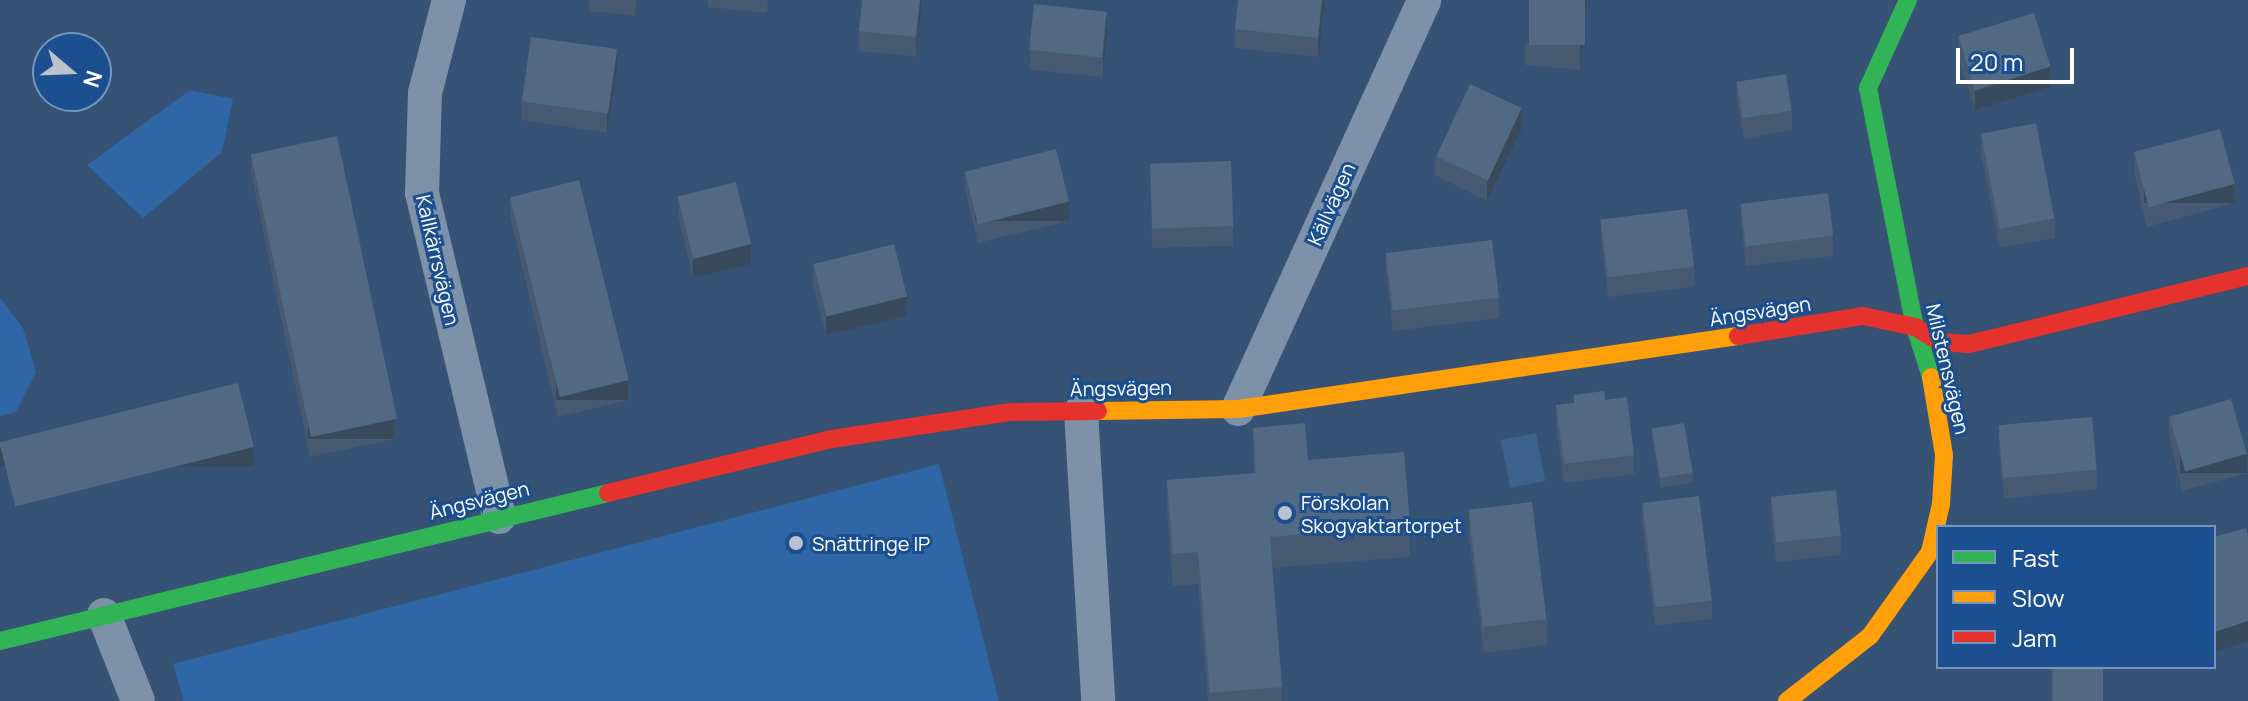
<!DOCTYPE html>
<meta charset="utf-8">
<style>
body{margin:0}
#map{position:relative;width:2248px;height:701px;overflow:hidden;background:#365274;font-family:Manrope,sans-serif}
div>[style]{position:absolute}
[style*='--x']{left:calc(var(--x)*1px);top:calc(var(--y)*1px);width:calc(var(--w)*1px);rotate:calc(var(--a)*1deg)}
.green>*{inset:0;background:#2f66a5}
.water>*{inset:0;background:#3b618d;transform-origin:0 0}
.street>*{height:34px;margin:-17px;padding:0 17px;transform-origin:17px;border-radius:17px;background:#7d92a8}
.fast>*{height:18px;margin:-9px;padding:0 9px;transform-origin:9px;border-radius:9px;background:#30b455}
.slow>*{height:18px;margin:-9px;padding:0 9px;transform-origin:9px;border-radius:9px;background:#ff9f0a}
.jam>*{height:18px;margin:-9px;padding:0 9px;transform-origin:9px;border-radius:9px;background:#e5322d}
.wall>*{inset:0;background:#475a72;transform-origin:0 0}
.shaded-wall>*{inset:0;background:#394a5c;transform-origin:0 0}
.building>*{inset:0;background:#526984;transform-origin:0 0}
.dots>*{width:22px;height:22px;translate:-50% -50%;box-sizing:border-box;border:4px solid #1b4f8f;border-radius:50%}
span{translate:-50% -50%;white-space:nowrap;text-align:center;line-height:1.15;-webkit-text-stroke:6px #1b4f8f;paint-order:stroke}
.street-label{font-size:20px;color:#fff}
.poi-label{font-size:20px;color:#fff}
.left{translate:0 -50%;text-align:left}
.legend{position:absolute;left:1936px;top:525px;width:280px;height:144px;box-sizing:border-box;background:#1b4f8f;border:2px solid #7695bc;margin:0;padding:10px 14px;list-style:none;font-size:24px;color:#fff}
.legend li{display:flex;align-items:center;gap:16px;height:40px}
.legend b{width:40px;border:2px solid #7695bc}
.north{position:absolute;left:32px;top:32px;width:80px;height:80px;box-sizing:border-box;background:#1b4f8f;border:2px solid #7695bc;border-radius:50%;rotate:109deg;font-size:22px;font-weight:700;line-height:32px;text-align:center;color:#fff}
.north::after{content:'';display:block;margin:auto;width:28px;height:36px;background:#b9c2ce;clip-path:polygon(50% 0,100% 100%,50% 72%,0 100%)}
.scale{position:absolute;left:1956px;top:48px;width:118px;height:36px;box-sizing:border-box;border:4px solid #fff;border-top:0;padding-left:10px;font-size:24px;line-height:28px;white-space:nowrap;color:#fff;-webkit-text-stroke:6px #1b4f8f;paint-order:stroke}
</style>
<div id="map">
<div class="green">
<i style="clip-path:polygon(190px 90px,233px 99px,222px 152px,143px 218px,87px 165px)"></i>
<i style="clip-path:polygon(0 298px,23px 328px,36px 372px,16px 412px,0 416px)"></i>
<i style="clip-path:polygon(939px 464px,999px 701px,184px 701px,173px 664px)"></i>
</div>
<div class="water">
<i style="left:1536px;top:433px;width:49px;height:36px;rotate:79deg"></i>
</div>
<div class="street">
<i style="--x:449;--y:0;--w:96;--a:104.5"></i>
<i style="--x:425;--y:93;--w:100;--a:91.7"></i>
<i style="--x:422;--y:193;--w:333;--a:76.6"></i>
<i style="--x:1238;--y:409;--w:449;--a:-65.5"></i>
<i style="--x:1081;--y:411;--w:290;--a:86.6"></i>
<i style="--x:104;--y:615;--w:92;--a:68.4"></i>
</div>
<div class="fast">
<i style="--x:1908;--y:0;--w:97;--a:114.4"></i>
<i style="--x:1868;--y:88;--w:244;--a:78.9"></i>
<i style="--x:1915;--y:327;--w:52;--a:72.3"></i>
<i style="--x:0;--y:641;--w:626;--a:-13.68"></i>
</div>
<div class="slow">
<i style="--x:1098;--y:411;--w:140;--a:-0.8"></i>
<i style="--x:1238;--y:409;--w:505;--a:-8.31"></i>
<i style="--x:1787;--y:701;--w:105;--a:-38.1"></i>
<i style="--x:1870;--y:636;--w:103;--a:-54.5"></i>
<i style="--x:1930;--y:552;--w:49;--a:-77.1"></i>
<i style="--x:1941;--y:504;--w:49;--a:-86.5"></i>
<i style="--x:1944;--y:455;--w:79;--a:-99.5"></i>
</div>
<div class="jam">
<i style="--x:1738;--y:336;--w:127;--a:-9.1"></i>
<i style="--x:1863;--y:316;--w:53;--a:11.9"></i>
<i style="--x:1915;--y:327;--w:29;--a:31"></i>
<i style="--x:1940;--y:342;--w:29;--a:4"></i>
<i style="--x:1969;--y:344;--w:287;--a:-13.7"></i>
<i style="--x:608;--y:493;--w:230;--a:-13.6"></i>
<i style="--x:832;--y:439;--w:181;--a:-8.6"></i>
<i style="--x:1011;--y:412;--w:87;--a:-0.7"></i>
</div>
<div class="wall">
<i style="clip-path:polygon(589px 0,636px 0,635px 16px,589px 11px)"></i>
<i style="clip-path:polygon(708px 0,768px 0,767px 13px,708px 7px)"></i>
<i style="clip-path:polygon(922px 0,916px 57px,859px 51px,859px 31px)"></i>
<i style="clip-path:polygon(1324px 0,1318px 57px,1235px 48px,1235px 29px)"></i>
<i style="clip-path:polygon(1587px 0,1580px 70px,1525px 65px,1525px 45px)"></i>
<i style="clip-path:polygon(1107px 31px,1103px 77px,1030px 70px,1030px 50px)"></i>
<i style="clip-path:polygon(1958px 36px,2050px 87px,1975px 110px,1958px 56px)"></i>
<i style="clip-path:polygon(617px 69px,607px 133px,522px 120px,522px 101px)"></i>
<i style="clip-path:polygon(1737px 82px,1792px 111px,1792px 130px,1744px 139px,1737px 102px)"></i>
<i style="clip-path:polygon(1522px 128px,1487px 201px,1435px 175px,1435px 156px)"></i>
<i style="clip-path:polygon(1981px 134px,2055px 218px,2055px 238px,2000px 248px,1981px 154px)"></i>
<i style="clip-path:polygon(251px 153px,395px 439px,310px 457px,251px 173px)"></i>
<i style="clip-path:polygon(2134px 153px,2235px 203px,2147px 227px,2134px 172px)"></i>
<i style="clip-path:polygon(1150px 164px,1233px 226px,1233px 246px,1152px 248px)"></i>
<i style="clip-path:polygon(965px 171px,1069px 221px,978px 243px,965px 190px)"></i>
<i style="clip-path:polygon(510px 196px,628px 400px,558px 417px,510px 216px)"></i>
<i style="clip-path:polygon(678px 196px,751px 264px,693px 278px,678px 215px)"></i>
<i style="clip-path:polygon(1741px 204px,1833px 236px,1833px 256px,1746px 266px,1741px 224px)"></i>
<i style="clip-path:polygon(1601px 220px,1694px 267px,1694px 287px,1608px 297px,1601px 240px)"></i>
<i style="clip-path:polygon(1386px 253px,1499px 298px,1499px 318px,1393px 331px,1386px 272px)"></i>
<i style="clip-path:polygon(813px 263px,907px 316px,826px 335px,813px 283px)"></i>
<i style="clip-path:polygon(1574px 395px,1605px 400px,1634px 455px,1634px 474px,1564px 483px,1556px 425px,1556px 405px,1574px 403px)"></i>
<i style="clip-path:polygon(2169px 416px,2247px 473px,2182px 491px,2169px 435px)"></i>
<i style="clip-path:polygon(1999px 427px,2097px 470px,2097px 489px,2004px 499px,1999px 447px)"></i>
<i style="clip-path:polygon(1253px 428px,1308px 460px,1410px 525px,1410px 557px,1272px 568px,1282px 687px,1282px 701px,1208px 701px,1198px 584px,1173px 586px,1167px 512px,1167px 480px,1254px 473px)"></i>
<i style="clip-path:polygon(1652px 429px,1693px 472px,1693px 482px,1661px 488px,1652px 440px)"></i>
<i style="clip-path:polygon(1771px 496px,1841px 536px,1841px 555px,1776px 562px,1771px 516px)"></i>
<i style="clip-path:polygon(1642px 503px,1712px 600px,1712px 619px,1655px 626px,1642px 523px)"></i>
<i style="clip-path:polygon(1469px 510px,1547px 619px,1547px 645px,1484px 653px,1469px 537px)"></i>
<i style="left:2051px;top:667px;width:52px;height:34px"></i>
</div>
<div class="shaded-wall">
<i style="clip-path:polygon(920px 0,922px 0,916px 57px,916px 37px)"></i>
<i style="clip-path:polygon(1322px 0,1324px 0,1324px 6px,1318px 57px,1318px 38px)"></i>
<i style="clip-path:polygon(1585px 0,1587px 0,1580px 70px,1580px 50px)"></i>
<i style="clip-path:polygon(1107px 12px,1107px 31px,1103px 77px,1103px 58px)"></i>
<i style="clip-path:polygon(617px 49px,617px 69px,607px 133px,607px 113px)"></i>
<i style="clip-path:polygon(2050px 67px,2050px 87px,1975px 110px,1975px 91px)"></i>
<i style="clip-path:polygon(1522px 108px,1522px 128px,1487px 201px,1487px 181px)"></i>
<i style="left:2235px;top:184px;width:19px;height:91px;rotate:90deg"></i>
<i style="left:1069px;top:201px;width:20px;height:94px;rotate:90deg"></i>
<i style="clip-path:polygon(751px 244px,751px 264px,693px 278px,693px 259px)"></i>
<i style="clip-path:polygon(907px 296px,907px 316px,826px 335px,826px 316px)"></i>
<i style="left:628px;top:380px;width:20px;height:72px;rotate:90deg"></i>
<i style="left:395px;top:419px;width:20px;height:87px;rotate:90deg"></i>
<i style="left:254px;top:447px;width:19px;height:262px;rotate:90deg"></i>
<i style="left:2247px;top:454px;width:19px;height:67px;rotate:90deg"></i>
<i style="clip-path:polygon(2248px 621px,2248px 641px,2215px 652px,2215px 632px)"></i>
</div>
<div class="building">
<i style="clip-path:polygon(862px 0,920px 0,916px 37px,859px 31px)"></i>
<i style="clip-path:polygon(1238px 0,1322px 0,1318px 38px,1235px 29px)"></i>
<i style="left:1529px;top:0;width:56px;height:45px"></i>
<i style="left:1034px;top:4px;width:73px;height:46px;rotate:6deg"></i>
<i style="left:2034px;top:13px;width:56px;height:79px;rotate:73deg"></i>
<i style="left:531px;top:37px;width:87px;height:65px;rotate:8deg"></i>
<i style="left:1786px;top:74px;width:37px;height:50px;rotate:81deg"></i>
<i style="left:1470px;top:84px;width:57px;height:80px;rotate:25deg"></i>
<i style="left:2036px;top:123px;width:97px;height:56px;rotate:79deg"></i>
<i style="left:2220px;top:129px;width:57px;height:89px;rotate:75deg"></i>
<i style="left:337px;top:136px;width:289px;height:88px;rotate:78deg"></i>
<i style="left:1056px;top:149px;width:54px;height:94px;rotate:76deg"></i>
<i style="left:1231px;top:161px;width:65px;height:81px;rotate:88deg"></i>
<i style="left:579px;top:180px;width:206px;height:71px;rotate:76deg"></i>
<i style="left:736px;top:182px;width:64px;height:60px;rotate:76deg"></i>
<i style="left:1828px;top:193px;width:43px;height:88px;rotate:83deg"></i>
<i style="left:1687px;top:209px;width:58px;height:87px;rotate:83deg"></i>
<i style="left:1492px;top:240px;width:58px;height:107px;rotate:83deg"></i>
<i style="left:894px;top:244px;width:54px;height:83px;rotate:76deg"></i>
<i style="left:238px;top:383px;width:66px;height:246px;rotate:76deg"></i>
<i style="clip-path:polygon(1604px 391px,1605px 400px,1627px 397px,1634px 455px,1564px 464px,1556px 405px,1574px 403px,1574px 395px)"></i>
<i style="left:2231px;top:399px;width:57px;height:64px;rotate:74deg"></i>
<i style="left:2092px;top:417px;width:53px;height:94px;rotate:85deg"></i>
<i style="clip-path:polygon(1305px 423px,1308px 460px,1404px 452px,1410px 525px,1270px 537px,1282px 687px,1210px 693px,1198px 552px,1173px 554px,1167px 480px,1256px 473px,1253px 428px)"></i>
<i style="left:1684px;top:423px;width:50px;height:33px;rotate:80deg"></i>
<i style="left:1836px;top:490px;width:46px;height:65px;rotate:84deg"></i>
<i style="left:1699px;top:496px;width:105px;height:57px;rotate:83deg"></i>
<i style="left:1532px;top:502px;width:118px;height:64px;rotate:83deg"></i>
<i style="clip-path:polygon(2246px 528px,2248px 536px,2248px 621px,2215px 632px,2214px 628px,2214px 537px)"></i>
<i style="left:2053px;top:667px;width:50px;height:34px"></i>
</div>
<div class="dots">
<i style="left:1285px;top:513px;background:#b9c2ce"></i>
<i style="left:796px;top:543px;background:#b9c2ce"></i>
</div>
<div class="street-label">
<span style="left:1331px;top:204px;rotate:-66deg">Källvägen</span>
<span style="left:438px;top:260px;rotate:77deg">Kallkärrsvägen</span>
<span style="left:1760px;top:311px;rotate:-9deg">Ängsvägen</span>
<span style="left:1948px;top:369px;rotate:77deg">Milstensvägen</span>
<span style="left:1121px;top:388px;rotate:-1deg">Ängsvägen</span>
<span style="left:479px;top:500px;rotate:-14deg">Ängsvägen</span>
</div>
<div class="poi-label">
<span class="left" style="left:1301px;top:514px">Förskolan<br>Skogvaktartorpet</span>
<span class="left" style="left:812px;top:543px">Snättringe IP</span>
</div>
<ul class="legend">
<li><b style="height:10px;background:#30b455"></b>Fast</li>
<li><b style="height:10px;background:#ff9f0a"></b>Slow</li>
<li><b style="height:10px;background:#e5322d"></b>Jam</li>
</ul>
<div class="north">N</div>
<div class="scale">20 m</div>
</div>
